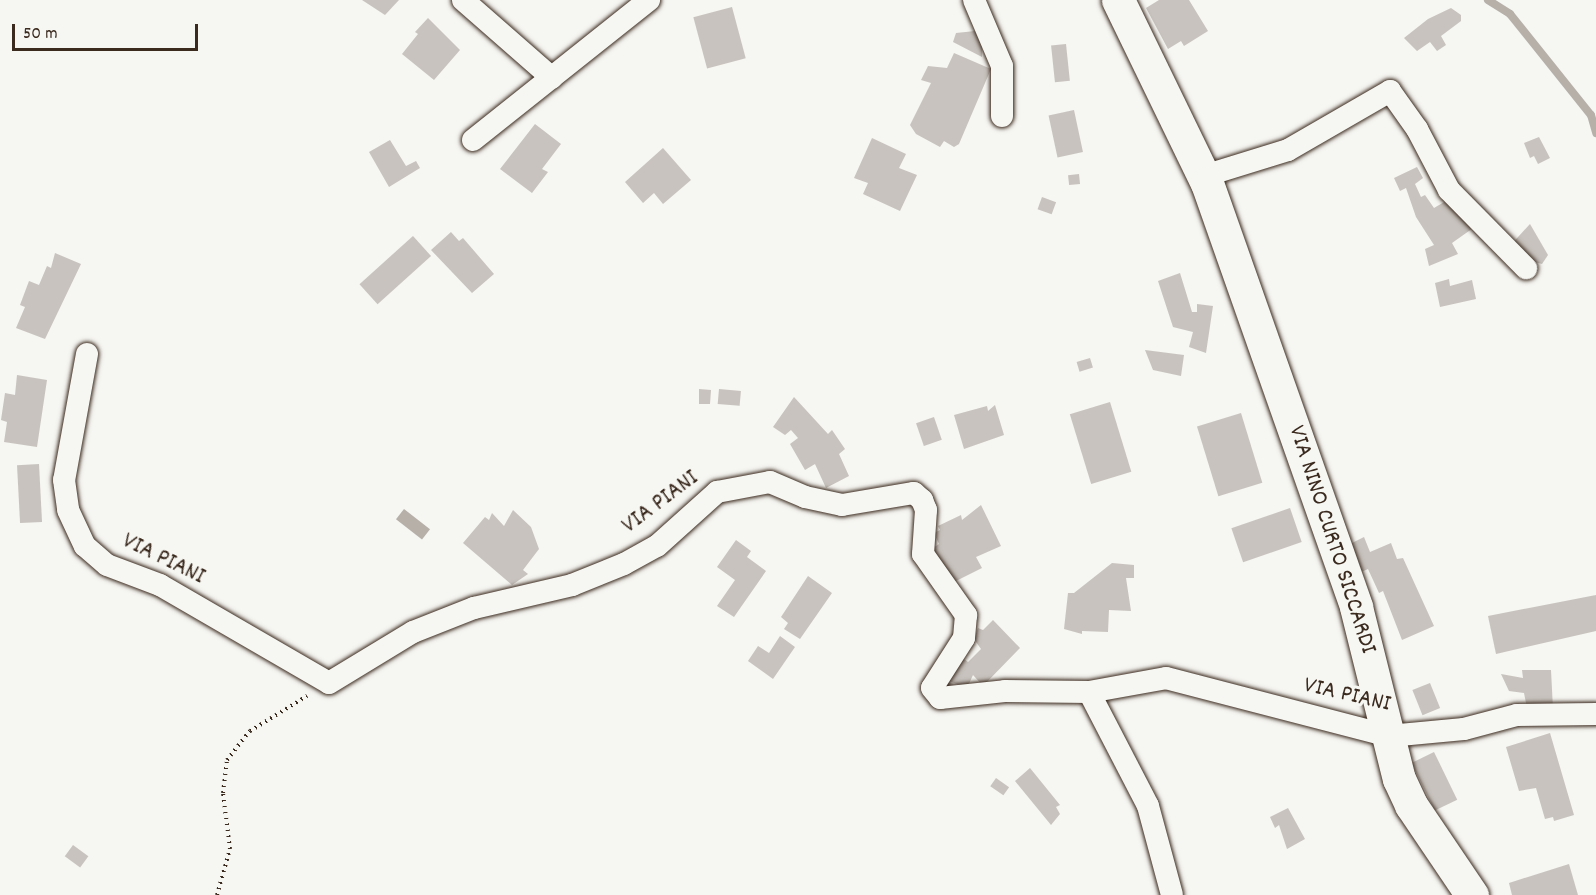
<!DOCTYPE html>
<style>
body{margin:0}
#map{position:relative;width:1596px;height:895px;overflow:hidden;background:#f6f6f2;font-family:Dekko,sans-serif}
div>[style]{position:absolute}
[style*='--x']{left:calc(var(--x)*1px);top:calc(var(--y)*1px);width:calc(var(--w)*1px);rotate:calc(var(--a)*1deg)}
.water>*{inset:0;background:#b6b0a9;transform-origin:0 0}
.stream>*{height:8px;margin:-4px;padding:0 4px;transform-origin:4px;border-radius:4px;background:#b6b0a9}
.building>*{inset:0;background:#c8c3be;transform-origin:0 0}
.path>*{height:4px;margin-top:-2px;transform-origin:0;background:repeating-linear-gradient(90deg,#3b2a1e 0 1.5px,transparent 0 6px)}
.roads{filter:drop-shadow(0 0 2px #3b2a1e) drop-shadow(0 0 2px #3b2a1e)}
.street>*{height:22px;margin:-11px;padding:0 11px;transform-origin:11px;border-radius:11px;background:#f6f6f2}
.secondary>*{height:33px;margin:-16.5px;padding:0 16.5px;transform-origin:16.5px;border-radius:16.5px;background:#f6f6f2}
span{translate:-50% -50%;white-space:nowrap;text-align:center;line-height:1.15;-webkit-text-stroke:6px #f6f6f2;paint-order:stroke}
.street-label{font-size:24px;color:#3b2a1e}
.scale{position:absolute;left:12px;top:24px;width:186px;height:27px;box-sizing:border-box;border:3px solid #3b2a1e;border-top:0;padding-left:8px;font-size:18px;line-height:21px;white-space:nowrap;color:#3b2a1e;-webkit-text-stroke:4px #f6f6f2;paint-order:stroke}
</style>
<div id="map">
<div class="water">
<i style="left:404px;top:509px;width:33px;height:13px;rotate:38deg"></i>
</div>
<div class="stream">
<i style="--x:1488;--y:0;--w:26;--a:32"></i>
<i style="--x:1510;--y:14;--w:129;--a:51.3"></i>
<i style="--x:1591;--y:115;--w:19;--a:74"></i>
</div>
<div class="building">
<i style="clip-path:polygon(362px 0,399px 0,385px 15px)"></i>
<i style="clip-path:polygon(1159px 0,1189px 0,1208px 31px,1184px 46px,1181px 41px,1168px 49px,1146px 8px)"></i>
<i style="left:732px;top:7px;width:53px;height:40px;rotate:75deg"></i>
<i style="clip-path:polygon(1451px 8px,1461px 15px,1461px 21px,1441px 36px,1446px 45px,1437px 51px,1430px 42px,1417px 51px,1404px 38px,1428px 19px)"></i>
<i style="clip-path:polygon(428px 18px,460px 50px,434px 80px,402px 54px,418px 34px,415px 32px)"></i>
<i style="clip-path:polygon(975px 31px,982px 47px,982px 57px,953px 42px,956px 33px)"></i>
<i style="left:1066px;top:44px;width:37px;height:15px;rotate:84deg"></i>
<i style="clip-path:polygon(954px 53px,991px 69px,959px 144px,954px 147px,944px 141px,940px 147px,916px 134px,910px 125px,931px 83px,921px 80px,928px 66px,947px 68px)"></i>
<i style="left:1074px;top:110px;width:43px;height:26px;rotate:78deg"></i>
<i style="clip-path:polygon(535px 124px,561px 144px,542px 169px,548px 172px,532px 193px,500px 169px)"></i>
<i style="clip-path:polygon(1539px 137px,1550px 158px,1538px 164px,1534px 156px,1530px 158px,1524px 143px)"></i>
<i style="clip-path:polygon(872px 138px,906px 154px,899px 168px,917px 175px,900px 211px,863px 194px,868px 183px,854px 178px)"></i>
<i style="clip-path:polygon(390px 140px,406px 166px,416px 161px,420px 168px,389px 187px,369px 152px)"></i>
<i style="clip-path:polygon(663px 148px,691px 180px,663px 204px,654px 193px,643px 203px,625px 182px)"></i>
<i style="clip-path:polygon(1417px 167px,1423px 178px,1415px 184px,1421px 197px,1425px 195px,1434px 208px,1451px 198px,1476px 226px,1452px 243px,1458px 254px,1429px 266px,1425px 249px,1434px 245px,1416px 217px,1406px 188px,1400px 191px,1394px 178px)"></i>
<i style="left:1079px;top:174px;width:10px;height:11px;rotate:84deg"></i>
<i style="left:1042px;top:197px;width:15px;height:13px;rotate:20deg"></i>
<i style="clip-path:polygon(1530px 224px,1548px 255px,1542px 264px,1523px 259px,1508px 248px)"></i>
<i style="clip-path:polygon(451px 232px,459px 241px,463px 238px,494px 274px,472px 293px,431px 250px)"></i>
<i style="left:413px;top:236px;width:27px;height:72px;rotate:48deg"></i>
<i style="clip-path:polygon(55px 253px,81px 264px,45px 339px,16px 328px,25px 307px,20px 305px,29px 281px,39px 285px,47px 266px,51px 268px)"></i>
<i style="clip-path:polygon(1180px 273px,1192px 312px,1197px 312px,1197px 304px,1213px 306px,1206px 353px,1189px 347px,1193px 332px,1173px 327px,1158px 281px)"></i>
<i style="clip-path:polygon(1449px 279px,1450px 286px,1472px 280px,1476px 299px,1440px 307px,1435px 283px)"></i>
<i style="clip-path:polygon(1145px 350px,1184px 355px,1181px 376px,1153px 370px)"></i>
<i style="left:1090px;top:358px;width:10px;height:14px;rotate:73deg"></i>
<i style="clip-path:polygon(17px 375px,47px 380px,37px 447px,4px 442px,7px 422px,1px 420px,5px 393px,15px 395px)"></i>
<i style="clip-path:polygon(699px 389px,711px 390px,710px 404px,699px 404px)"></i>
<i style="left:719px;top:389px;width:22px;height:15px;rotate:5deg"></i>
<i style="clip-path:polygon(794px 397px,828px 434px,832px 430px,845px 449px,839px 454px,849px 476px,826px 488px,815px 464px,805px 470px,790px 444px,798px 438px,791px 430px,785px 435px,773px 427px)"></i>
<i style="left:1110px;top:402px;width:73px;height:42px;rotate:73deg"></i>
<i style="clip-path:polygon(995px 405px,1004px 435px,964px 449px,954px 415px,987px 406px,988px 411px)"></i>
<i style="left:1241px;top:413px;width:73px;height:46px;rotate:73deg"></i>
<i style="left:934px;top:417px;width:24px;height:19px;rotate:71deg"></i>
<i style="left:39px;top:464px;width:58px;height:22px;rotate:87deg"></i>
<i style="clip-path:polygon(981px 505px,1001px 546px,976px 557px,982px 568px,950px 584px,930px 550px,939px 544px,934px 533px,940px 530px,938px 526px,961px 515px,962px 520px)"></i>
<i style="left:1290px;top:508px;width:36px;height:62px;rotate:71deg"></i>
<i style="clip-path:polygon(513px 510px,531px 527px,539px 549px,523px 570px,528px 574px,512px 585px,463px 543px,485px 517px,489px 520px,492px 513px,504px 526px)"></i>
<i style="clip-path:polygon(1364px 537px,1370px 552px,1391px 543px,1397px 559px,1403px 558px,1434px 626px,1402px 640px,1383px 591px,1379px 593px,1368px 569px,1359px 573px,1348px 545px)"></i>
<i style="clip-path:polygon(736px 540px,751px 551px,747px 557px,766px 571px,734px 617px,717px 606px,735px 580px,717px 567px)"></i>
<i style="clip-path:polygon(1112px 563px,1134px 565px,1134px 578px,1126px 578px,1131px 611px,1109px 610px,1108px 632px,1082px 631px,1082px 634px,1064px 629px,1068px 593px,1074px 593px)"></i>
<i style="clip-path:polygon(808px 576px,832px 593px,800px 639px,784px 629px,788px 623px,781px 617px)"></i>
<i style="clip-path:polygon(1596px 595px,1596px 631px,1496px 654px,1488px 616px)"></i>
<i style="clip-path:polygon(993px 620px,1020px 648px,983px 686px,973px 675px,967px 688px,944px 679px,960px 656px,968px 662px,981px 649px,974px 639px,978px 628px,983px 630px)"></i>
<i style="clip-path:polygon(780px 636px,795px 647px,773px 679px,748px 661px,758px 646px,769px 653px)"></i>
<i style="clip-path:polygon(1522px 670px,1551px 670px,1553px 709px,1527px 708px,1524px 693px,1509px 691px,1501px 674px,1523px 678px)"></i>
<i style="left:1430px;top:683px;width:27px;height:19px;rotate:68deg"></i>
<i style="clip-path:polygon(1550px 733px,1574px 815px,1554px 821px,1553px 817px,1545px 819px,1536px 788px,1519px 791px,1506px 747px)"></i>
<i style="left:1434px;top:752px;width:53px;height:25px;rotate:64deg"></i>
<i style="clip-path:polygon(1030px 768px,1060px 805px,1056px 807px,1060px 814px,1051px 825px,1015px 781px)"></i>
<i style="left:996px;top:778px;width:16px;height:10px;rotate:35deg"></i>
<i style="clip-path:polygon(1288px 808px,1305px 839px,1287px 849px,1279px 825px,1275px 828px,1270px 817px)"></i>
<i style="left:73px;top:845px;width:19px;height:14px;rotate:36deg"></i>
<i style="clip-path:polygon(1569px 864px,1578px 895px,1512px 895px,1509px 883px)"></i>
</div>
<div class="path">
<i style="--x:217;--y:895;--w:48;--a:-74.2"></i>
<i style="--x:230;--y:849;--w:56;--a:-97.1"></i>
<i style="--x:223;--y:793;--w:33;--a:-83"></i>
<i style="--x:227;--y:760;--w:37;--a:-52"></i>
<i style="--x:250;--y:731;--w:67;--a:-31.6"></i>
</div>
<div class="roads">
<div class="street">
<i style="--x:463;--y:0;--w:118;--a:41.2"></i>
<i style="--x:974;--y:0;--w:72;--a:67"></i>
<i style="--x:1002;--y:66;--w:50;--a:90"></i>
<i style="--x:473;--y:140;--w:225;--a:-38.5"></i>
<i style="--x:1204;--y:176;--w:88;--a:-17.2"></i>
<i style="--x:1288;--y:150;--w:118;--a:-30"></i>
<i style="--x:1390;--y:91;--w:47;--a:54.6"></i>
<i style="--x:1417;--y:129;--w:69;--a:62.3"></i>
<i style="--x:1449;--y:190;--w:110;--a:45.4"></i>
<i style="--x:87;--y:354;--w:128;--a:100.3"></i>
<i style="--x:64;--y:480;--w:30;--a:82"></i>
<i style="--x:68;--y:510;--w:40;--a:65"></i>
<i style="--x:85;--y:546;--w:29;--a:41"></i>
<i style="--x:107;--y:565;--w:57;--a:20.7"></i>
<i style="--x:160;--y:585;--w:195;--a:30.1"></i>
<i style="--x:329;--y:683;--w:98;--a:-31.3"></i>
<i style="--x:413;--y:632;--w:66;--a:-21.5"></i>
<i style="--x:474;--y:608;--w:101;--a:-13.2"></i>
<i style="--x:572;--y:585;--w:56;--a:-22"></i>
<i style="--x:624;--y:564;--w:38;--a:-29"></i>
<i style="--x:657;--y:546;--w:81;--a:-42"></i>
<i style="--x:717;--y:492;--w:54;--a:-10.7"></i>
<i style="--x:770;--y:482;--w:38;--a:23"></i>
<i style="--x:805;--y:497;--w:38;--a:12"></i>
<i style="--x:842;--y:505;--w:73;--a:-9.5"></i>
<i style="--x:914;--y:493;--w:11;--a:41"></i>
<i style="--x:922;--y:500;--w:11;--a:68"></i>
<i style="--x:926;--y:510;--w:44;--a:93.9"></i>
<i style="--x:923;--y:554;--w:75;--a:54.8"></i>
<i style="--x:966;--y:615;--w:23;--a:95"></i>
<i style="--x:964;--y:638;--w:59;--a:122.6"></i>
<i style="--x:932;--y:688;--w:13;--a:51"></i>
<i style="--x:940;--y:698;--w:65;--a:-6.1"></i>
<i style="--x:1005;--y:691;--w:84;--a:0.7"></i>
<i style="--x:1089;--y:692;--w:78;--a:-10.3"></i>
<i style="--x:1166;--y:678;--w:230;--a:14.6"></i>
<i style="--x:1389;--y:736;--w:75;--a:-5.3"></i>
<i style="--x:1464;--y:729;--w:55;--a:-14.8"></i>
<i style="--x:1517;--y:715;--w:79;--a:-0.7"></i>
<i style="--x:1089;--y:692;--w:128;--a:62.6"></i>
<i style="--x:1148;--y:806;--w:92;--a:74.9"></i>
</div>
<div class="secondary">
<i style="--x:1118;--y:0;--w:203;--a:64.1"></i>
<i style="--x:1207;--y:183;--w:449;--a:70.6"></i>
<i style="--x:1356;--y:607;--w:177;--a:76"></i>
<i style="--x:1399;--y:779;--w:29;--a:65"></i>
<i style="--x:1411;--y:805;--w:109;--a:55.9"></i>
</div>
</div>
<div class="street-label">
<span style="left:661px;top:503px;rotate:-37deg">VIA PIANI</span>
<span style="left:1331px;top:540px;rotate:72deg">VIA NINO CURTO SICCARDI</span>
<span style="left:163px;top:560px;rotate:26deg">VIA PIANI</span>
<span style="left:1347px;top:696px;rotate:13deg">VIA PIANI</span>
</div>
<div class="scale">50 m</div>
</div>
